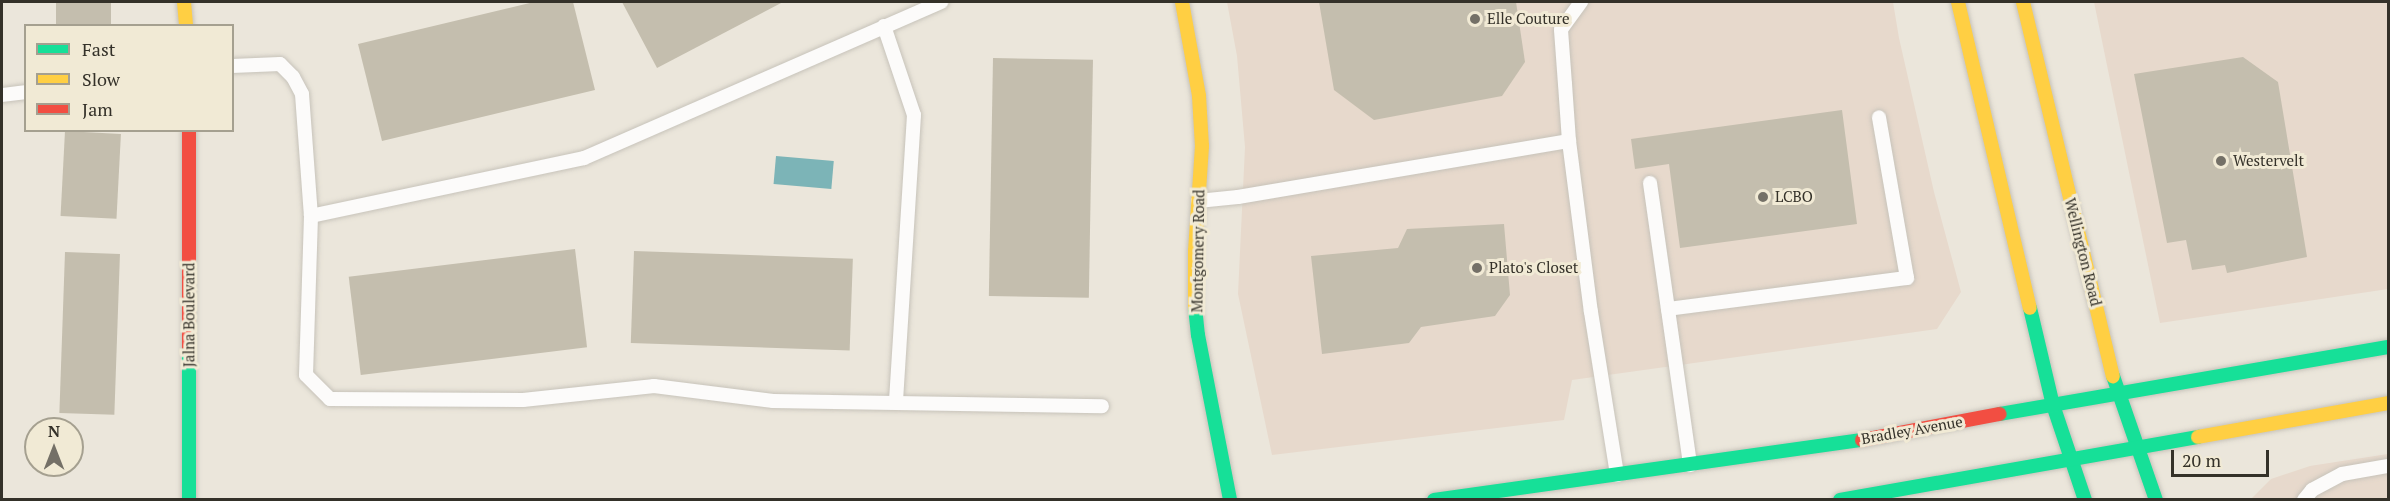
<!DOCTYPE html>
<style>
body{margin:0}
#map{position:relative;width:2390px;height:501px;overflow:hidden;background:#ebe6db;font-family:"PT Serif",serif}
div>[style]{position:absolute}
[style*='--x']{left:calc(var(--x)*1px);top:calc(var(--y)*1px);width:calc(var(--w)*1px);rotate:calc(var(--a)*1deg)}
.commercial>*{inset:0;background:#e7d9cc}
.water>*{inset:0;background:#7cb4b7;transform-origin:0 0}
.building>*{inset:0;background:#c4beae;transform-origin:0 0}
.roads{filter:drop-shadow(0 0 2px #c7c3ba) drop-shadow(0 0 2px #c7c3ba)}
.lane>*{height:14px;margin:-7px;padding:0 7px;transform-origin:7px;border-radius:7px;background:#fcfbfa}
.fast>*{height:14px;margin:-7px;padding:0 7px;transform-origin:7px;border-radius:7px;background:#16e098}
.slow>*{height:14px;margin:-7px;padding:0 7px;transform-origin:7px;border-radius:7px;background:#ffcf43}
.jam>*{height:14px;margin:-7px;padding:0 7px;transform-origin:7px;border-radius:7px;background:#f24e42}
.dots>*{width:16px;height:16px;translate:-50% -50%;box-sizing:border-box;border:3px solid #f1ead5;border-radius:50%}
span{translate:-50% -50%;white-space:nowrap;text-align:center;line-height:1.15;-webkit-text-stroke:6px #f1ead5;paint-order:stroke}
.poi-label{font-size:15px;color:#343129}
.left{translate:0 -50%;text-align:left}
.street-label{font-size:15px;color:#343129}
.frame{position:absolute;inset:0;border:3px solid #343129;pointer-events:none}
.legend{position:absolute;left:24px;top:24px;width:210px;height:108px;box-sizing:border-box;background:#f1ead5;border:2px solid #a5a090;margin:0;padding:8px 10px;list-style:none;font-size:18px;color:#343129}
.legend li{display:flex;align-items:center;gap:12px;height:30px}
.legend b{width:30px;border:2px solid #a5a090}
.north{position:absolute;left:24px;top:417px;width:60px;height:60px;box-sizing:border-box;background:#f1ead5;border:2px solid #a5a090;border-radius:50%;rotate:0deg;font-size:16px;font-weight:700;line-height:24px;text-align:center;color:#343129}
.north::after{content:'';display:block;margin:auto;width:21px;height:27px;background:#747067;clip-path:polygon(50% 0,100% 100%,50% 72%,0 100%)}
.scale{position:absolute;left:2171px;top:450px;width:98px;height:27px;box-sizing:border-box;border:3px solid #343129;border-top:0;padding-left:8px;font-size:18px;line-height:21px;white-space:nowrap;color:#343129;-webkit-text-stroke:4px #f1ead5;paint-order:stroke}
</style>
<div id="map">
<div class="commercial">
<i style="clip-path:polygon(1227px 2px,1893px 2px,1899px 38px,1934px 192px,1961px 292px,1937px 329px,1572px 380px,1564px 420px,1272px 455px,1238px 294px,1245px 147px,1237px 56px)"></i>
<i style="clip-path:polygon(2094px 2px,2388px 2px,2388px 289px,2160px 323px)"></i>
<i style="clip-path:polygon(2388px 454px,2388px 499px,2250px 500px,2271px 479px,2310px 466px)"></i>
</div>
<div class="water">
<i style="left:776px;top:156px;width:58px;height:28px;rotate:5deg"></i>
</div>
<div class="building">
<i style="left:56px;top:2px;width:55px;height:24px"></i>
<i style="clip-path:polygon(534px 2px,573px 2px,595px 90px,382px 141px,358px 44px)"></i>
<i style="clip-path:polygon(622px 2px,783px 2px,657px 68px)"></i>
<i style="clip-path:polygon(1319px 2px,1516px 2px,1525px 62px,1502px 96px,1374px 120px,1334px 90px)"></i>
<i style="clip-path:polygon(2243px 57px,2278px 82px,2307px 257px,2227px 273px,2225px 265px,2192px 270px,2186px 240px,2167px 243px,2134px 74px)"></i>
<i style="left:993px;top:58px;width:100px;height:238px;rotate:1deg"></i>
<i style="clip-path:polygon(1842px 110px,1857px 224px,1680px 248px,1669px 164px,1635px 169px,1631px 139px)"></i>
<i style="left:65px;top:131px;width:56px;height:85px;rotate:3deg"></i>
<i style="clip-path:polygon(1504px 224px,1510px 295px,1495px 316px,1421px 327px,1409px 343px,1322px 354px,1311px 256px,1398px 248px,1407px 229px)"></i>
<i style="left:575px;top:249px;width:99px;height:228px;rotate:83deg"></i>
<i style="left:634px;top:251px;width:219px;height:92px;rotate:2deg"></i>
<i style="left:65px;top:252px;width:55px;height:161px;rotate:2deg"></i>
</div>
<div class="roads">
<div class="lane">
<i style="--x:1581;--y:2;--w:34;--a:126"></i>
<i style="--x:1561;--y:30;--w:54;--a:85.8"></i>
<i style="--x:1565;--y:84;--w:57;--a:86"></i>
<i style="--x:1569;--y:141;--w:172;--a:82.7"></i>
<i style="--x:1591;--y:312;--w:165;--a:80.9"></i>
<i style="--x:884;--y:26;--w:94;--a:71.4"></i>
<i style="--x:914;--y:115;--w:288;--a:93.6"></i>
<i style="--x:232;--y:66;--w:48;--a:-2.4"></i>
<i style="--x:280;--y:64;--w:18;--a:45"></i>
<i style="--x:293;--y:77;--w:19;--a:62"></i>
<i style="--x:302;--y:94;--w:122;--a:85.8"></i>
<i style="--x:311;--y:216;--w:159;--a:91.8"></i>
<i style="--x:306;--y:375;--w:34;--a:45"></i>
<i style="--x:330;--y:399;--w:193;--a:0.3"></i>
<i style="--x:523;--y:400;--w:132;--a:-6.1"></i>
<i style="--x:654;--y:386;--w:120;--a:7.2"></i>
<i style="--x:773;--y:401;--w:329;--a:0.9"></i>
<i style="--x:2;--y:95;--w:24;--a:-7"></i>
<i style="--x:1650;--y:183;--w:285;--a:81.9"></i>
<i style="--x:1198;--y:201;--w:40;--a:-5.7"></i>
<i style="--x:1238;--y:197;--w:336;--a:-9.6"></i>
<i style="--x:311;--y:216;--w:279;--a:-12"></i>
<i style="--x:584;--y:158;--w:390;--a:-23.6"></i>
<i style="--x:1668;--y:309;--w:241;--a:-7.4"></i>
<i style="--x:1907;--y:278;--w:163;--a:-99.9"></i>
<i style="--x:2304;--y:500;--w:13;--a:-51"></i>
<i style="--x:2312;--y:490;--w:34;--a:-28"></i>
<i style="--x:2342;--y:474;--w:47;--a:-9.9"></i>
</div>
<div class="fast">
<i style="--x:1195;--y:307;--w:28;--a:84"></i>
<i style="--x:1198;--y:335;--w:168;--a:79"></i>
<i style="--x:2030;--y:308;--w:100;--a:76.7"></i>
<i style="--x:2053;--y:405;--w:100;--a:71.4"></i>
<i style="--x:189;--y:347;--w:153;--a:90"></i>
<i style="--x:2113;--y:376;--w:131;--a:70.9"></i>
<i style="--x:2000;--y:414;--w:394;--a:-9.8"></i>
<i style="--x:1434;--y:500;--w:432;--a:-8"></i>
<i style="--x:1840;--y:500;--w:364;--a:-10"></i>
</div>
<div class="slow">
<i style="--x:184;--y:2;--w:24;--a:85"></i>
<i style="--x:1182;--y:2;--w:96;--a:79.7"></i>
<i style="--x:1199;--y:96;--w:50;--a:86.6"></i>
<i style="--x:1202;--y:146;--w:105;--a:93.8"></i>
<i style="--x:1195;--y:251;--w:56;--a:90"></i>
<i style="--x:1958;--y:2;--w:314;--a:76.8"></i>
<i style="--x:2023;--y:2;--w:385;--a:76.5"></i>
<i style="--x:2198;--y:437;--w:193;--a:-10.1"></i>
</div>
<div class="jam">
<i style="--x:189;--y:130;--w:217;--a:90"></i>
<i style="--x:1862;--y:440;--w:140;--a:-10.7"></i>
</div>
</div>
<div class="dots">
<i style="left:1475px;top:19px;background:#747067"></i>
<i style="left:2221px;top:161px;background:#747067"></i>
<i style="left:1763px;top:197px;background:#747067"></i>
<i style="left:1477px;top:268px;background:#747067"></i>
</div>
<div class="poi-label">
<span class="left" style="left:1487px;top:19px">Elle Couture</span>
<span class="left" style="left:2233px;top:161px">Westervelt</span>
<span class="left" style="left:1775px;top:197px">LCBO</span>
<span class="left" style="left:1489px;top:268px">Plato's Closet</span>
</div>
<div class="street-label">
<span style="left:1198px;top:251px;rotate:-89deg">Montgomery Road</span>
<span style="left:2083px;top:252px;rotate:76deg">Wellington Road</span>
<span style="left:189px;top:315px;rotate:-90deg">Jalna Boulevard</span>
<span style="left:1912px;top:430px;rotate:-10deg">Bradley Avenue</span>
</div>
<div class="frame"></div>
<ul class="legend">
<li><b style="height:8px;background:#16e098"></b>Fast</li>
<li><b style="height:8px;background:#ffcf43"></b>Slow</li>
<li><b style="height:8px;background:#f24e42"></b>Jam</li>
</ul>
<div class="north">N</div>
<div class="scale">20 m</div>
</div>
